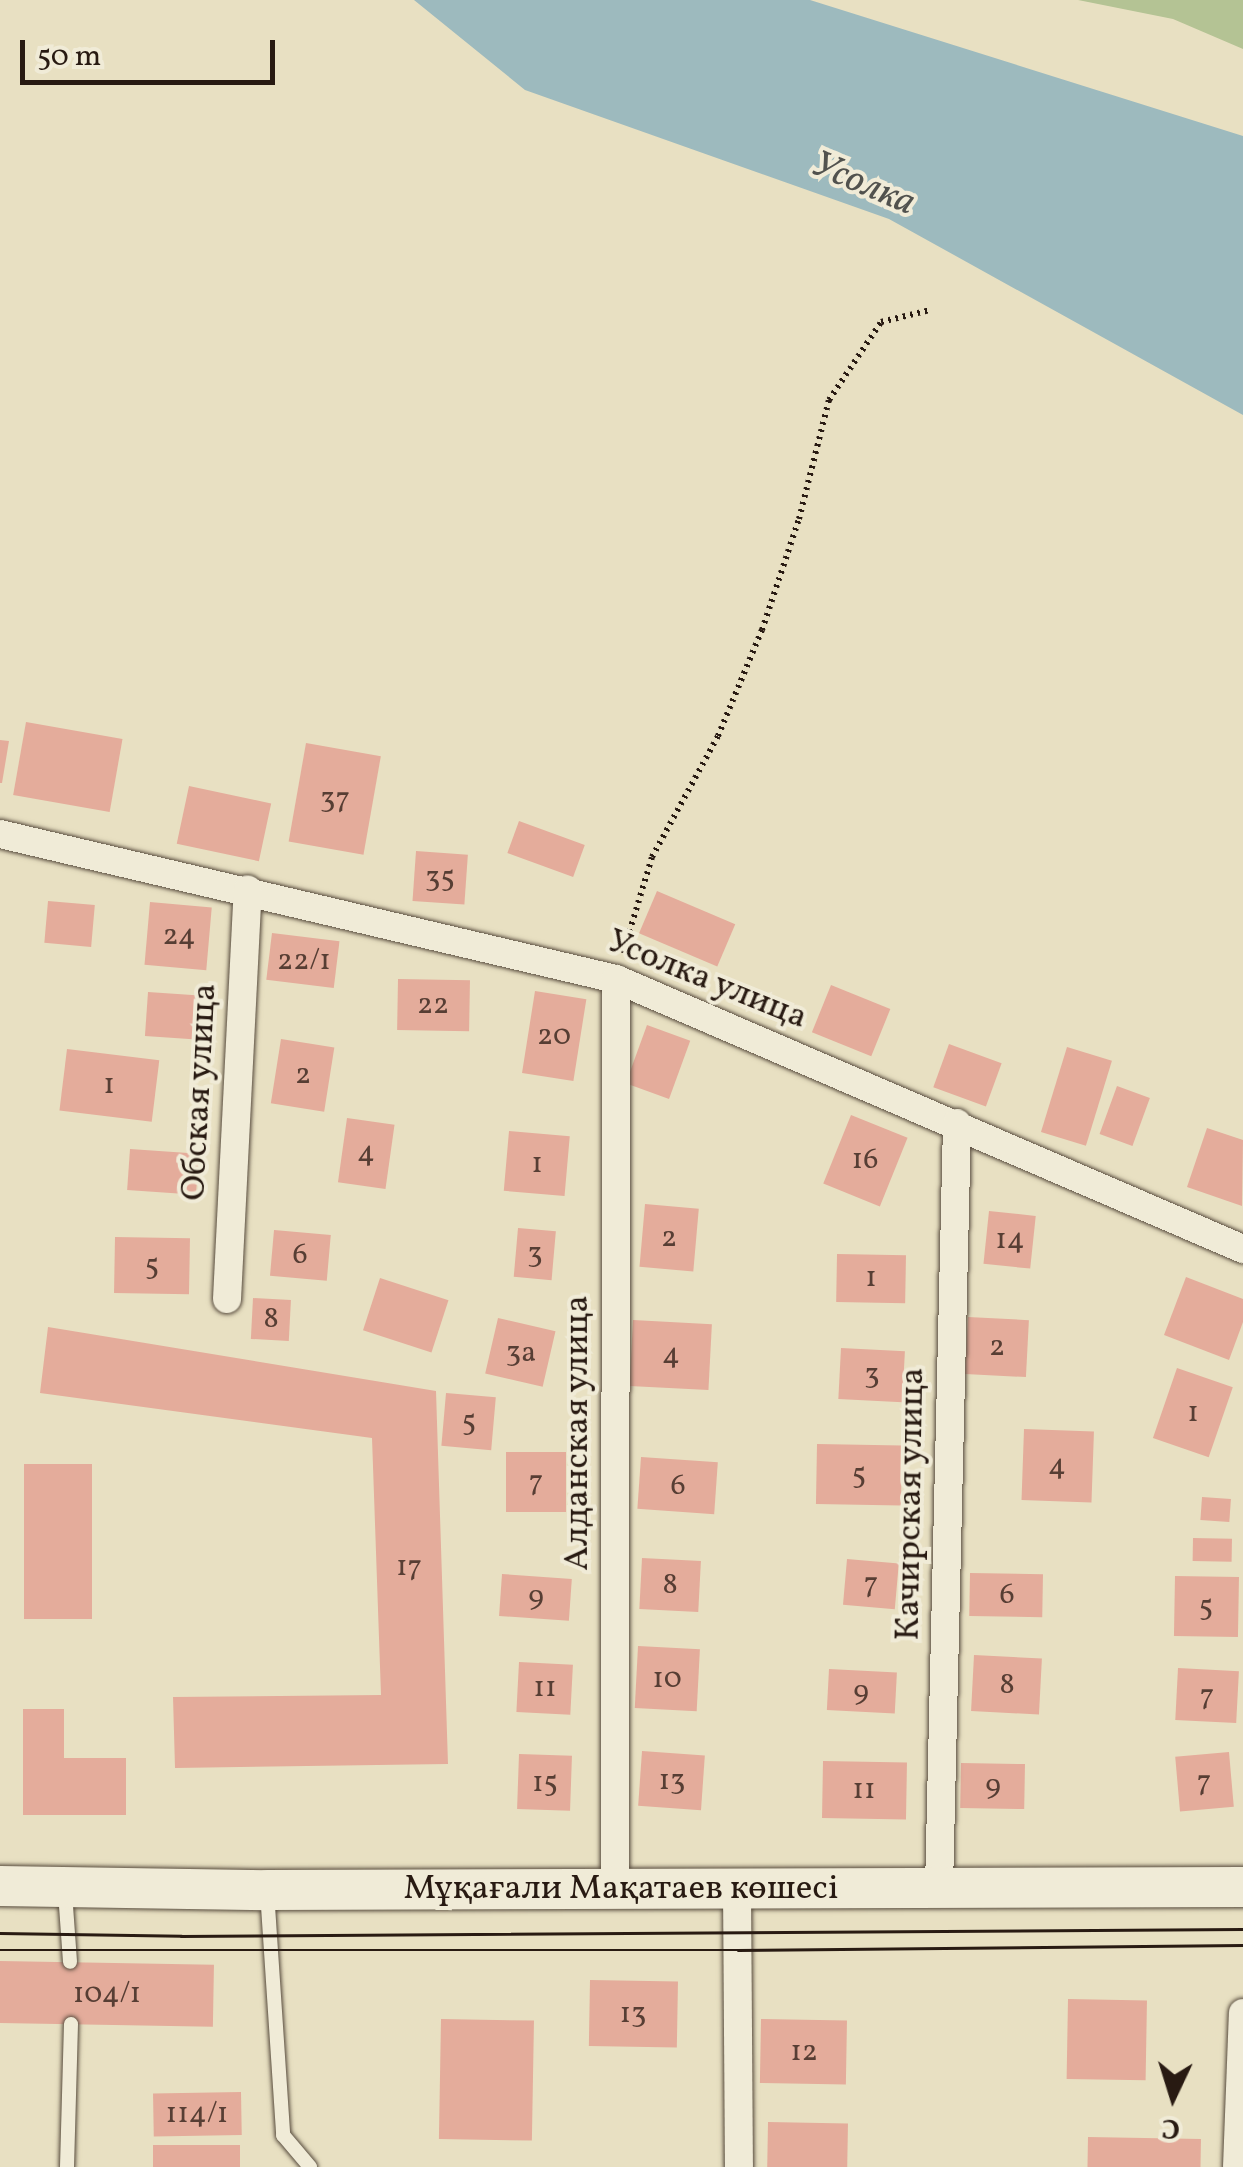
<!DOCTYPE html>
<meta charset="utf-8">
<style>
body{margin:0}
#map{position:relative;width:1243px;height:2167px;overflow:hidden;background:#e8e0c2;font-family:Vollkorn,serif}
div>[style]{position:absolute}
[style*='--x']{left:calc(var(--x)*1px);top:calc(var(--y)*1px);width:calc(var(--w)*1px);rotate:calc(var(--a)*1deg)}
.green>*{inset:0;background:#b4c394}
.water>*{inset:0;background:#9dbabe}
.building>*{inset:0;background:#e4ac9b;transform-origin:0 0}
.path>*{height:6px;margin-top:-3px;transform-origin:0;background:repeating-linear-gradient(90deg,#281a12 0 2.5px,transparent 0 7.5px)}
.roads{filter:drop-shadow(0 0 2px #584c3e) drop-shadow(0 0 2px #584c3e)}
.service>*{height:14px;margin:-7px;padding:0 7px;transform-origin:7px;border-radius:7px;background:#f0ebd7}
.minor>*{height:28px;margin:-14px;padding:0 14px;transform-origin:14px;border-radius:14px;background:#f0ebd7}
.secondary>*{height:40px;margin:-20px;padding:0 20px;transform-origin:20px;border-radius:20px;background:#f0ebd7}
.tram>*{height:2.5px;margin:-1.25px;padding:0 1.25px;transform-origin:1.25px;border-radius:1.25px;background:#281a12}
span{translate:-50% -50%;white-space:nowrap;text-align:center;line-height:1.15;-webkit-text-stroke:8px #f0ebd7;paint-order:stroke}
.number-label{font-size:30px;color:#573e34}
.number-label span{-webkit-text-stroke-width:0}
.street-label{font-size:35px;color:#281a12}
.water-label{font-size:38px;color:#51524e;font-style:italic}
.north{position:absolute;left:1123px;top:2047px;width:100px;height:100px;-webkit-text-stroke:8px #f0ebd7;paint-order:stroke;rotate:184deg;font-size:28px;font-weight:700;line-height:40px;text-align:center;color:#281a12}
.north::after{content:'';display:block;margin:auto;width:35px;height:45px;background:#281a12;clip-path:polygon(50% 0,100% 100%,50% 72%,0 100%)}
.scale{position:absolute;left:20px;top:40px;width:255px;height:45px;box-sizing:border-box;border:5px solid #281a12;border-top:0;padding-left:12px;font-size:30px;line-height:35px;white-space:nowrap;color:#281a12;-webkit-text-stroke:8px #f0ebd7;paint-order:stroke}
</style>
<div id="map">
<div class="green">
<i style="clip-path:polygon(1078px 0,1243px 0,1243px 49px,1173px 19px)"></i>
</div>
<div class="water">
<i style="clip-path:polygon(414px 0,810px 0,1243px 136px,1243px 415px,889px 219px,525px 90px)"></i>
</div>
<div class="building">
<i style="left:26px;top:722px;width:98px;height:74px;rotate:10deg"></i>
<i style="clip-path:polygon(0 740px,9px 741px,2px 783px,0 783px)"></i>
<i style="left:306px;top:743px;width:76px;height:100px;rotate:10deg"></i>
<i style="left:189px;top:786px;width:84px;height:59px;rotate:12deg"></i>
<i style="left:519px;top:821px;width:70px;height:34px;rotate:20deg"></i>
<i style="left:416px;top:851px;width:52px;height:50px;rotate:4deg"></i>
<i style="left:657px;top:891px;width:85px;height:46px;rotate:23deg"></i>
<i style="left:48px;top:901px;width:47px;height:42px;rotate:5deg"></i>
<i style="left:150px;top:902px;width:62px;height:63px;rotate:5deg"></i>
<i style="left:272px;top:933px;width:68px;height:47px;rotate:7deg"></i>
<i style="left:398px;top:979px;width:72px;height:51px;rotate:1deg"></i>
<i style="left:831px;top:985px;width:64px;height:51px;rotate:22deg"></i>
<i style="left:535px;top:991px;width:52px;height:83px;rotate:9deg"></i>
<i style="left:148px;top:992px;width:59px;height:44px;rotate:4deg"></i>
<i style="left:647px;top:1025px;width:46px;height:62px;rotate:20deg"></i>
<i style="left:281px;top:1039px;width:54px;height:65px;rotate:9deg"></i>
<i style="left:949px;top:1044px;width:56px;height:46px;rotate:20deg"></i>
<i style="left:1067px;top:1047px;width:47px;height:89px;rotate:17deg"></i>
<i style="left:67px;top:1049px;width:93px;height:62px;rotate:7deg"></i>
<i style="left:1117px;top:1086px;width:35px;height:51px;rotate:20deg"></i>
<i style="left:851px;top:1115px;width:61px;height:74px;rotate:22deg"></i>
<i style="left:347px;top:1118px;width:48px;height:65px;rotate:8deg"></i>
<i style="clip-path:polygon(1207px 1128px,1243px 1140px,1242px 1206px,1187px 1187px)"></i>
<i style="left:509px;top:1131px;width:61px;height:60px;rotate:5deg"></i>
<i style="left:130px;top:1149px;width:69px;height:41px;rotate:4deg"></i>
<i style="left:645px;top:1204px;width:54px;height:63px;rotate:5deg"></i>
<i style="left:989px;top:1211px;width:47px;height:53px;rotate:6deg"></i>
<i style="left:518px;top:1228px;width:38px;height:49px;rotate:5deg"></i>
<i style="left:274px;top:1230px;width:57px;height:46px;rotate:5deg"></i>
<i style="left:115px;top:1237px;width:75px;height:56px;rotate:1deg"></i>
<i style="left:837px;top:1254px;width:69px;height:48px;rotate:1deg"></i>
<i style="clip-path:polygon(1186px 1277px,1243px 1299px,1243px 1322px,1229px 1360px,1164px 1335px)"></i>
<i style="left:380px;top:1278px;width:72px;height:55px;rotate:18deg"></i>
<i style="left:253px;top:1298px;width:38px;height:41px;rotate:3deg"></i>
<i style="left:968px;top:1317px;width:61px;height:57px;rotate:3deg"></i>
<i style="left:498px;top:1318px;width:59px;height:57px;rotate:13deg"></i>
<i style="left:633px;top:1320px;width:79px;height:66px;rotate:3deg"></i>
<i style="clip-path:polygon(48px 1327px,436px 1391px,448px 1764px,175px 1768px,173px 1697px,381px 1695px,372px 1438px,40px 1393px)"></i>
<i style="left:841px;top:1348px;width:64px;height:51px;rotate:3deg"></i>
<i style="left:1177px;top:1368px;width:59px;height:74px;rotate:19deg"></i>
<i style="left:446px;top:1393px;width:50px;height:53px;rotate:5deg"></i>
<i style="left:1024px;top:1429px;width:70px;height:71px;rotate:2deg"></i>
<i style="left:817px;top:1444px;width:85px;height:60px;rotate:1deg"></i>
<i style="left:506px;top:1452px;width:60px;height:60px"></i>
<i style="left:641px;top:1457px;width:77px;height:52px;rotate:4deg"></i>
<i style="left:24px;top:1464px;width:68px;height:155px"></i>
<i style="left:1202px;top:1497px;width:29px;height:23px;rotate:4deg"></i>
<i style="left:1193px;top:1538px;width:39px;height:23px;rotate:1deg"></i>
<i style="left:642px;top:1558px;width:59px;height:51px;rotate:3deg"></i>
<i style="left:847px;top:1559px;width:52px;height:46px;rotate:5deg"></i>
<i style="left:970px;top:1573px;width:73px;height:43px;rotate:1deg"></i>
<i style="left:502px;top:1574px;width:70px;height:42px;rotate:4deg"></i>
<i style="left:1175px;top:1576px;width:64px;height:60px;rotate:1deg"></i>
<i style="left:638px;top:1646px;width:62px;height:62px;rotate:3deg"></i>
<i style="left:974px;top:1655px;width:68px;height:56px;rotate:3deg"></i>
<i style="left:519px;top:1662px;width:54px;height:50px;rotate:3deg"></i>
<i style="left:1178px;top:1668px;width:61px;height:52px;rotate:3deg"></i>
<i style="left:829px;top:1669px;width:68px;height:41px;rotate:3deg"></i>
<i style="clip-path:polygon(23px 1709px,64px 1709px,64px 1758px,126px 1758px,126px 1815px,23px 1815px)"></i>
<i style="left:642px;top:1751px;width:63px;height:55px;rotate:4deg"></i>
<i style="left:1229px;top:1752px;width:55px;height:54px;rotate:85deg"></i>
<i style="left:519px;top:1754px;width:53px;height:55px;rotate:2deg"></i>
<i style="left:823px;top:1761px;width:84px;height:57px;rotate:1deg"></i>
<i style="left:961px;top:1763px;width:64px;height:45px;rotate:1deg"></i>
<i style="left:0;top:1961px;width:214px;height:62px;rotate:1deg"></i>
<i style="left:590px;top:1980px;width:88px;height:66px;rotate:1deg"></i>
<i style="left:1068px;top:1999px;width:79px;height:80px;rotate:1deg"></i>
<i style="left:441px;top:2019px;width:93px;height:120px;rotate:1deg"></i>
<i style="left:761px;top:2019px;width:86px;height:64px;rotate:1deg"></i>
<i style="left:241px;top:2092px;width:43px;height:88px;rotate:89deg"></i>
<i style="left:768px;top:2122px;width:80px;height:45px;rotate:1deg"></i>
<i style="left:1088px;top:2137px;width:113px;height:30px;rotate:1deg"></i>
<i style="left:240px;top:2145px;width:22px;height:87px;rotate:90deg"></i>
</div>
<div class="path">
<i style="--x:623;--y:953;--w:100;--a:-73.2"></i>
<i style="--x:652;--y:857;--w:138;--a:-61.4"></i>
<i style="--x:718;--y:736;--w:115;--a:-67.5"></i>
<i style="--x:762;--y:630;--w:117;--a:-71.6"></i>
<i style="--x:799;--y:519;--w:123;--a:-75.9"></i>
<i style="--x:829;--y:400;--w:94;--a:-56.3"></i>
<i style="--x:881;--y:322;--w:50;--a:-13.8"></i>
</div>
<div class="roads">
<div class="service">
<i style="--x:267;--y:1891;--w:245;--a:86.2"></i>
<i style="--x:283;--y:2135;--w:42;--a:49.8"></i>
<i style="--x:65;--y:1892;--w:70;--a:85.9"></i>
<i style="--x:67;--y:2167;--w:143;--a:-88.4"></i>
</div>
<div class="minor">
<i style="--x:0;--y:834;--w:633;--a:13.25"></i>
<i style="--x:616;--y:979;--w:683;--a:23.3"></i>
<i style="--x:227;--y:1299;--w:410;--a:-87.1"></i>
<i style="--x:615;--y:1888;--w:909;--a:-89.94"></i>
<i style="--x:737;--y:1888;--w:279;--a:89.6"></i>
<i style="--x:939;--y:1888;--w:765;--a:-88.65"></i>
<i style="--x:1237;--y:2167;--w:154;--a:-87.8"></i>
</div>
<div class="secondary">
<i style="--x:0;--y:1886;--w:267;--a:0.9"></i>
<i style="--x:267;--y:1890;--w:976;--a:-0.18"></i>
</div>
</div>
<div class="tram">
<i style="--x:0;--y:1933;--w:181;--a:0.9"></i>
<i style="--x:181;--y:1936;--w:1062;--a:-0.38"></i>
<i style="--x:0;--y:1950;--w:738;--a:0"></i>
<i style="--x:738;--y:1950;--w:505;--a:-0.57"></i>
</div>
<div class="number-label">
<span style="left:335px;top:799px">37</span>
<span style="left:440px;top:878px">35</span>
<span style="left:179px;top:936px">24</span>
<span style="left:304px;top:961px">22/1</span>
<span style="left:433px;top:1005px">22</span>
<span style="left:554px;top:1036px">20</span>
<span style="left:303px;top:1075px">2</span>
<span style="left:109px;top:1085px">1</span>
<span style="left:366px;top:1153px">4</span>
<span style="left:865px;top:1160px">16</span>
<span style="left:537px;top:1164px">1</span>
<span style="left:669px;top:1238px">2</span>
<span style="left:1010px;top:1240px">14</span>
<span style="left:535px;top:1254px">3</span>
<span style="left:300px;top:1255px">6</span>
<span style="left:152px;top:1266px">5</span>
<span style="left:871px;top:1278px">1</span>
<span style="left:271px;top:1319px">8</span>
<span style="left:997px;top:1347px">2</span>
<span style="left:521px;top:1353px">3а</span>
<span style="left:671px;top:1355px">4</span>
<span style="left:872px;top:1375px">3</span>
<span style="left:1193px;top:1413px">1</span>
<span style="left:469px;top:1422px">5</span>
<span style="left:1057px;top:1466px">4</span>
<span style="left:859px;top:1475px">5</span>
<span style="left:536px;top:1482px">7</span>
<span style="left:678px;top:1486px">6</span>
<span style="left:409px;top:1567px">17</span>
<span style="left:871px;top:1584px">7</span>
<span style="left:670px;top:1585px">8</span>
<span style="left:1007px;top:1595px">6</span>
<span style="left:536px;top:1597px">9</span>
<span style="left:1206px;top:1607px">5</span>
<span style="left:667px;top:1679px">10</span>
<span style="left:1007px;top:1685px">8</span>
<span style="left:545px;top:1688px">11</span>
<span style="left:861px;top:1692px">9</span>
<span style="left:1207px;top:1696px">7</span>
<span style="left:672px;top:1781px">13</span>
<span style="left:1204px;top:1782px">7</span>
<span style="left:545px;top:1783px">15</span>
<span style="left:993px;top:1786px">9</span>
<span style="left:864px;top:1790px">11</span>
<span style="left:107px;top:1994px">104/1</span>
<span style="left:633px;top:2014px">13</span>
<span style="left:804px;top:2052px">12</span>
<span style="left:197px;top:2114px">114/1</span>
</div>
<div class="street-label">
<span style="left:707px;top:980px;rotate:22deg">Усолка улица</span>
<span style="left:200px;top:1092px;rotate:-87deg">Обская улица</span>
<span style="left:578px;top:1433px;rotate:-90deg">Алданская улица</span>
<span style="left:911px;top:1504px;rotate:-89deg">Качирская улица</span>
<span style="left:621px;top:1889px">Мұқағали Мақатаев көшесі</span>
</div>
<div class="water-label">
<span style="left:863px;top:185px;rotate:23deg">Усолка</span>
</div>
<div class="north">С</div>
<div class="scale">50 m</div>
</div>
